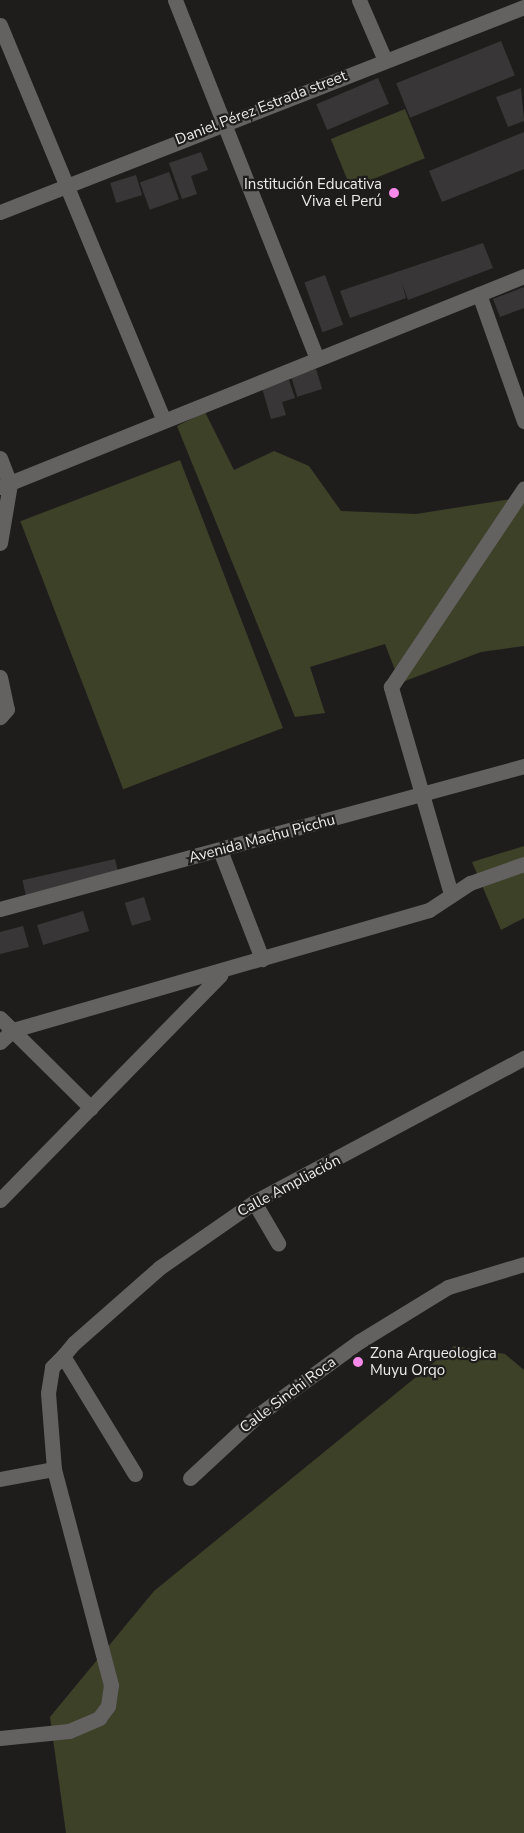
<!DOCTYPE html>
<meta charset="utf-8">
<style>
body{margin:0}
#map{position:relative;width:524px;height:1833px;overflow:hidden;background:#1f1d1c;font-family:"Nunito Sans",sans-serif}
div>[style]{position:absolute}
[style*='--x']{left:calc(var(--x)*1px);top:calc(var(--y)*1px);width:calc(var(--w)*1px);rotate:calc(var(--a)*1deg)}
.green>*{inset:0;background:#3d4128;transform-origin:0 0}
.building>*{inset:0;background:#393637;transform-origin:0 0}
.minor>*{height:15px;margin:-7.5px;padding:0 7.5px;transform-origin:7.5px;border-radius:7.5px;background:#636261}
.dots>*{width:16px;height:16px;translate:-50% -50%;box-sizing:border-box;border:3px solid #1f1d1c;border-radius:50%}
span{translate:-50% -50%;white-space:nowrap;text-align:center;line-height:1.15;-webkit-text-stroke:4.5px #1f1d1c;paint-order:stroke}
.street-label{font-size:15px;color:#edeceb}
.poi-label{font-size:15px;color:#edeceb}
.right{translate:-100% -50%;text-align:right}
.left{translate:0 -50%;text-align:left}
</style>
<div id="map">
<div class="green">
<i style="left:405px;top:109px;width:53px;height:80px;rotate:68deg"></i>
<i style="clip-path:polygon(205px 412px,234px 470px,274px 451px,309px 466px,341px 511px,416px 514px,524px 497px,524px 646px,481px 652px,400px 683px,385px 644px,310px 667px,325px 713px,295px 717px,177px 426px)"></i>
<i style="left:180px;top:460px;width:287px;height:171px;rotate:69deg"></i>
<i style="clip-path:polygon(524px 846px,524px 918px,501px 930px,472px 862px)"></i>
<i style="clip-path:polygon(454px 1346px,505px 1354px,524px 1370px,524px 1833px,66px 1833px,50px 1717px,154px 1591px)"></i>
</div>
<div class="building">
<i style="left:501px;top:41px;width:37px;height:113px;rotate:68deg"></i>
<i style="left:378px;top:78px;width:28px;height:67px;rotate:67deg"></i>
<i style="clip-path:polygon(521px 88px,524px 121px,508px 127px,496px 97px)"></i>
<i style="clip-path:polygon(524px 132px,524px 169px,442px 202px,429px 171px)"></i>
<i style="clip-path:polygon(201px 152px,208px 170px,191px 176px,197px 194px,182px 199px,169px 163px)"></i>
<i style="left:169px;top:172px;width:29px;height:31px;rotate:70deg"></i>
<i style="left:136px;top:175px;width:21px;height:27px;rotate:73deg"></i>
<i style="clip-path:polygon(483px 243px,493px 268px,408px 300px,402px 283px,406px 298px,350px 318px,340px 291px)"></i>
<i style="left:325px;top:275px;width:53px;height:22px;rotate:70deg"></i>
<i style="clip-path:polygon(524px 287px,524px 308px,500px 317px,493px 299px)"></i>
<i style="left:316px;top:369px;width:21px;height:26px;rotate:73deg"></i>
<i style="clip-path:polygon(289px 380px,295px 398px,282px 402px,286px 415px,271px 419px,262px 388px)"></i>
<i style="left:115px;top:859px;width:17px;height:95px;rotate:77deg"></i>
<i style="left:144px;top:897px;width:24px;height:20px;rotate:73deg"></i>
<i style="left:83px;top:911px;width:21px;height:48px;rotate:73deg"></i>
<i style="clip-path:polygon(23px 926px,29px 947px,0 954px,0 932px)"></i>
</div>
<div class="minor">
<i style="--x:175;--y:0;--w:386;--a:68.4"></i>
<i style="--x:359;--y:0;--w:65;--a:66.6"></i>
<i style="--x:0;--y:25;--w:425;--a:67.5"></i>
<i style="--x:0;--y:212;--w:563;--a:-21.37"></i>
<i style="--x:479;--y:294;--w:135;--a:70.5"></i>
<i style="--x:0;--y:458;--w:28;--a:69"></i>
<i style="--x:0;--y:487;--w:565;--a:-21.93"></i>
<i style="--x:0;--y:543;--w:60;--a:-80.4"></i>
<i style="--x:0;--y:677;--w:33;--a:78"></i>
<i style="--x:7;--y:709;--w:11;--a:131"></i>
<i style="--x:220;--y:850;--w:117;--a:68.9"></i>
<i style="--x:451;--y:894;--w:216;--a:-106.2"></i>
<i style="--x:391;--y:687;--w:239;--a:-56.2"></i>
<i style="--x:0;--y:909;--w:543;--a:-15.26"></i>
<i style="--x:0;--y:1018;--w:128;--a:44.7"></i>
<i style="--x:0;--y:1042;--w:18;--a:-43"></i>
<i style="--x:13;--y:1030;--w:433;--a:-16.1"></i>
<i style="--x:429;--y:910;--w:49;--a:-33.4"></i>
<i style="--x:470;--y:883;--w:57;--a:-19.4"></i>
<i style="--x:0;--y:1200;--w:315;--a:-45.6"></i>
<i style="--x:254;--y:1202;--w:48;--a:59.7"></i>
<i style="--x:135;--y:1474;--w:138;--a:-121.4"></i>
<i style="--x:63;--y:1356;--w:17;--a:-50"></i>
<i style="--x:74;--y:1343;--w:113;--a:-41.4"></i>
<i style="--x:159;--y:1268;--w:116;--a:-34.8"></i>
<i style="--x:254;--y:1202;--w:306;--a:-28.1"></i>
<i style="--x:190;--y:1478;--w:93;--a:-42.8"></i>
<i style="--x:258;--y:1415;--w:126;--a:-36"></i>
<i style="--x:360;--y:1341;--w:103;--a:-31.5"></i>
<i style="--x:448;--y:1287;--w:79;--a:-16.8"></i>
<i style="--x:0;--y:1479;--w:55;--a:-10.5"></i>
<i style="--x:0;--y:1738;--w:69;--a:-5.8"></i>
<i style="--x:69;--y:1731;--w:33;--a:-23"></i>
<i style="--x:99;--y:1718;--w:15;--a:-53"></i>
<i style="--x:108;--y:1706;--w:21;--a:-82"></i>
<i style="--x:111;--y:1685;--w:223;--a:-104.8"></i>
<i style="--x:54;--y:1469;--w:76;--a:-94.5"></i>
<i style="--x:48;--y:1393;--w:26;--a:-81"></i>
<i style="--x:52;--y:1367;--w:16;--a:-45"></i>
</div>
<div class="dots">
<i style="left:394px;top:193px;background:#f888ea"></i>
<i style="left:358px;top:1362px;background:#f888ea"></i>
</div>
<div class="street-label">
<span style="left:261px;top:108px;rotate:-21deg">Daniel Pérez Estrada street</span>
<span style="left:262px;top:839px;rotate:-15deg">Avenida Machu Picchu</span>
<span style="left:289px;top:1186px;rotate:-28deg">Calle Ampliación</span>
<span style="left:288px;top:1395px;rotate:-37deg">Calle Sinchi Roca</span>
</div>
<div class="poi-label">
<span class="right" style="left:382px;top:193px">Institución Educativa<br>Viva el Perú</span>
<span class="left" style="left:370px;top:1362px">Zona Arqueologica<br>Muyu Orqo</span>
</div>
</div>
